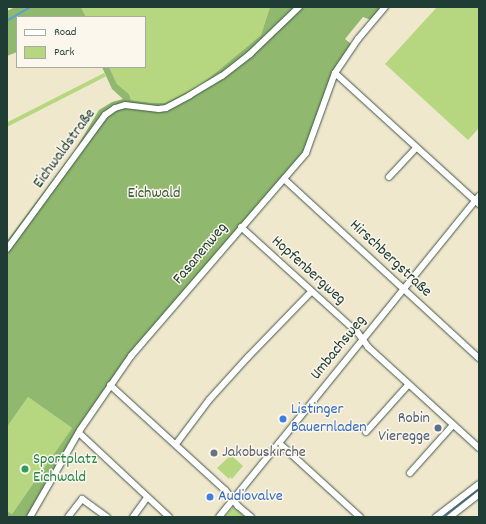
<!DOCTYPE html>
<meta charset="utf-8">
<style>
body{margin:0}
#map{position:relative;width:486px;height:524px;overflow:hidden;background:#f0e8cd;font-family:Dekko,sans-serif}
div>[style]{position:absolute}
[style*='--x']{left:calc(var(--x)*1px);top:calc(var(--y)*1px);width:calc(var(--w)*1px);rotate:calc(var(--a)*1deg)}
.green>*{inset:0;background:#b6d77f;transform-origin:0 0}
.forest>*{inset:0;background:#90b86e}
.stream>*{height:1.5px;margin:-0.75px;padding:0 0.75px;transform-origin:0.75px;border-radius:0.75px;background:#59a1d0}
.roads{filter:drop-shadow(0 0 1px #3e574b) drop-shadow(0 0 1px #3e574b)}
.minor>*{height:6px;margin:-3px;padding:0 3px;transform-origin:3px;border-radius:3px;background:#fff}
.dots>*{width:11px;height:11px;translate:-50% -50%;box-sizing:border-box;border:2px solid #fbf7ec;border-radius:50%}
span{translate:-50% -50%;white-space:nowrap;text-align:center;line-height:1.15;-webkit-text-stroke:3px #fbf7ec;paint-order:stroke}
.street-label{font-size:16px;color:#1f3d34}
.park-label{font-size:16px;color:#3d5c43}
.shop-label{font-size:16px;color:#366cbe}
.left{translate:0 -50%;text-align:left}
.service-label{font-size:16px;color:#4e5e75}
.right{translate:-100% -50%;text-align:right}
.worship-label{font-size:16px;color:#5b616d}
.leisure-label{font-size:16px;color:#27864d}
.frame{position:absolute;inset:0;border:8px solid #1f3d34;pointer-events:none}
.legend{position:absolute;left:16px;top:16px;width:130px;height:52px;box-sizing:border-box;background:#fbf7ec;border:1px solid #a3ada2;margin:0;padding:5px 7px;list-style:none;font-size:12px;color:#1f3d34}
.legend li{display:flex;align-items:center;gap:8px;height:20px}
.legend b{width:20px;border:1px solid #a3ada2}
</style>
<div id="map">
<div class="green">
<i style="clip-path:polygon(81px 7px,270px 7px,261px 35px,222px 69px,200px 86px,181px 97px,165px 103px,152px 103px,131px 100px,129px 94px,117px 84px,109px 67px,145px 67px,145px 17px,86px 17px)"></i>
<i style="clip-path:polygon(437px 7px,479px 7px,479px 128px,468px 140px,385px 64px)"></i>
<i style="left:104px;top:73px;width:4px;height:131px;rotate:63deg"></i>
<i style="clip-path:polygon(28px 397px,72px 428px,12px 514px,7px 511px,7px 427px)"></i>
<i style="clip-path:polygon(231px 455px,243px 466px,232px 479px,230px 477px,229px 479px,217px 468px)"></i>
<i style="clip-path:polygon(233px 507px,235px 508px,245px 517px,225px 517px)"></i>
</div>
<div class="forest">
<i style="clip-path:polygon(15px 7px,81px 7px,86px 17px,17px 17px,17px 52px,7px 56px,7px 11px)"></i>
<i style="clip-path:polygon(270px 7px,381px 7px,371px 20px,363px 17px,345px 39px,351px 44px,346px 60px,334px 79px,308px 154px,132px 357px,96px 408px,32px 517px,7px 517px,7px 511px,12px 514px,72px 428px,28px 397px,7px 427px,7px 241px,75px 150px,99px 110px,112px 102px,123px 99px,112px 89px,102px 67px,109px 67px,117px 84px,129px 94px,131px 100px,152px 103px,165px 103px,200px 86px,261px 35px)"></i>
</div>
<div class="stream">
<i style="--x:7;--y:21;--w:27;--a:-31"></i>
<i style="--x:443;--y:517;--w:46;--a:-37.9"></i>
</div>
<div class="roads">
<div class="minor">
<i style="--x:335;--y:73;--w:195;--a:42.3"></i>
<i style="--x:389;--y:177;--w:40;--a:-47"></i>
<i style="--x:284;--y:179;--w:265;--a:42.6"></i>
<i style="--x:241;--y:227;--w:158;--a:42.2"></i>
<i style="--x:358;--y:333;--w:17;--a:54"></i>
<i style="--x:368;--y:347;--w:150;--a:42.3"></i>
<i style="--x:7;--y:249;--w:166;--a:-53.8"></i>
<i style="--x:105;--y:115;--w:12;--a:-35"></i>
<i style="--x:115;--y:108;--w:10;--a:-17"></i>
<i style="--x:125;--y:105;--w:34;--a:7"></i>
<i style="--x:159;--y:109;--w:7;--a:-8"></i>
<i style="--x:166;--y:108;--w:27;--a:-28"></i>
<i style="--x:190;--y:95;--w:37;--a:-31"></i>
<i style="--x:222;--y:76;--w:36;--a:-38"></i>
<i style="--x:250;--y:54;--w:68;--a:-43.8"></i>
<i style="--x:110;--y:385;--w:156;--a:42.4"></i>
<i style="--x:225;--y:490;--w:21;--a:51"></i>
<i style="--x:238;--y:506;--w:17;--a:40"></i>
<i style="--x:366;--y:432;--w:64;--a:-48.1"></i>
<i style="--x:79;--y:433;--w:123;--a:43"></i>
<i style="--x:279;--y:443;--w:110;--a:42.4"></i>
<i style="--x:176;--y:444;--w:55;--a:-53.1"></i>
<i style="--x:209;--y:400;--w:58;--a:-47.8"></i>
<i style="--x:248;--y:357;--w:91;--a:-45.9"></i>
<i style="--x:410;--y:473;--w:64;--a:-48.1"></i>
<i style="--x:30;--y:517;--w:100;--a:-60.1"></i>
<i style="--x:80;--y:430;--w:90;--a:-55.4"></i>
<i style="--x:131;--y:356;--w:268;--a:-49.2"></i>
<i style="--x:306;--y:153;--w:85;--a:-70.1"></i>
<i style="--x:335;--y:73;--w:41;--a:-55.9"></i>
<i style="--x:358;--y:39;--w:42;--a:-49.8"></i>
<i style="--x:68;--y:517;--w:23;--a:-52"></i>
<i style="--x:82;--y:499;--w:31;--a:36"></i>
<i style="--x:133;--y:517;--w:24;--a:-54"></i>
<i style="--x:219;--y:517;--w:413;--a:-51"></i>
<i style="--x:436;--y:517;--w:54;--a:-37.5"></i>
<i style="--x:450;--y:517;--w:37;--a:-38"></i>
</div>
</div>
<div class="dots">
<i style="left:283px;top:419px;background:#3f7fe0"></i>
<i style="left:438px;top:428px;background:#5c6f8a"></i>
<i style="left:214px;top:453px;background:#6b7280"></i>
<i style="left:25px;top:469px;background:#2e9e5b"></i>
<i style="left:210px;top:497px;background:#3f7fe0"></i>
</div>
<div class="street-label">
<span style="left:65px;top:149px;rotate:-54deg">Eichwaldstraße</span>
<span style="left:201px;top:254px;rotate:-50deg">Fasanenweg</span>
<span style="left:390px;top:259px;rotate:43deg">Hirschbergstraße</span>
<span style="left:308px;top:271px;rotate:42deg">Hopfenbergweg</span>
<span style="left:339px;top:348px;rotate:-51deg">Umbachsweg</span>
</div>
<div class="park-label">
<span style="left:154px;top:194px">Eichwald</span>
</div>
<div class="shop-label">
<span class="left" style="left:291px;top:419px">Listinger<br>Bauernladen</span>
<span class="left" style="left:218px;top:497px">Audiovalve</span>
</div>
<div class="service-label">
<span class="right" style="left:430px;top:428px">Robin<br>Vieregge</span>
</div>
<div class="worship-label">
<span class="left" style="left:222px;top:453px">Jakobuskirche</span>
</div>
<div class="leisure-label">
<span class="left" style="left:33px;top:469px">Sportplatz<br>Eichwald</span>
</div>
<div class="frame"></div>
<ul class="legend">
<li><b style="height:5px;background:#fff"></b>Road</li>
<li><b style="height:11px;background:#b6d77f"></b>Park</li>
</ul>
</div>
